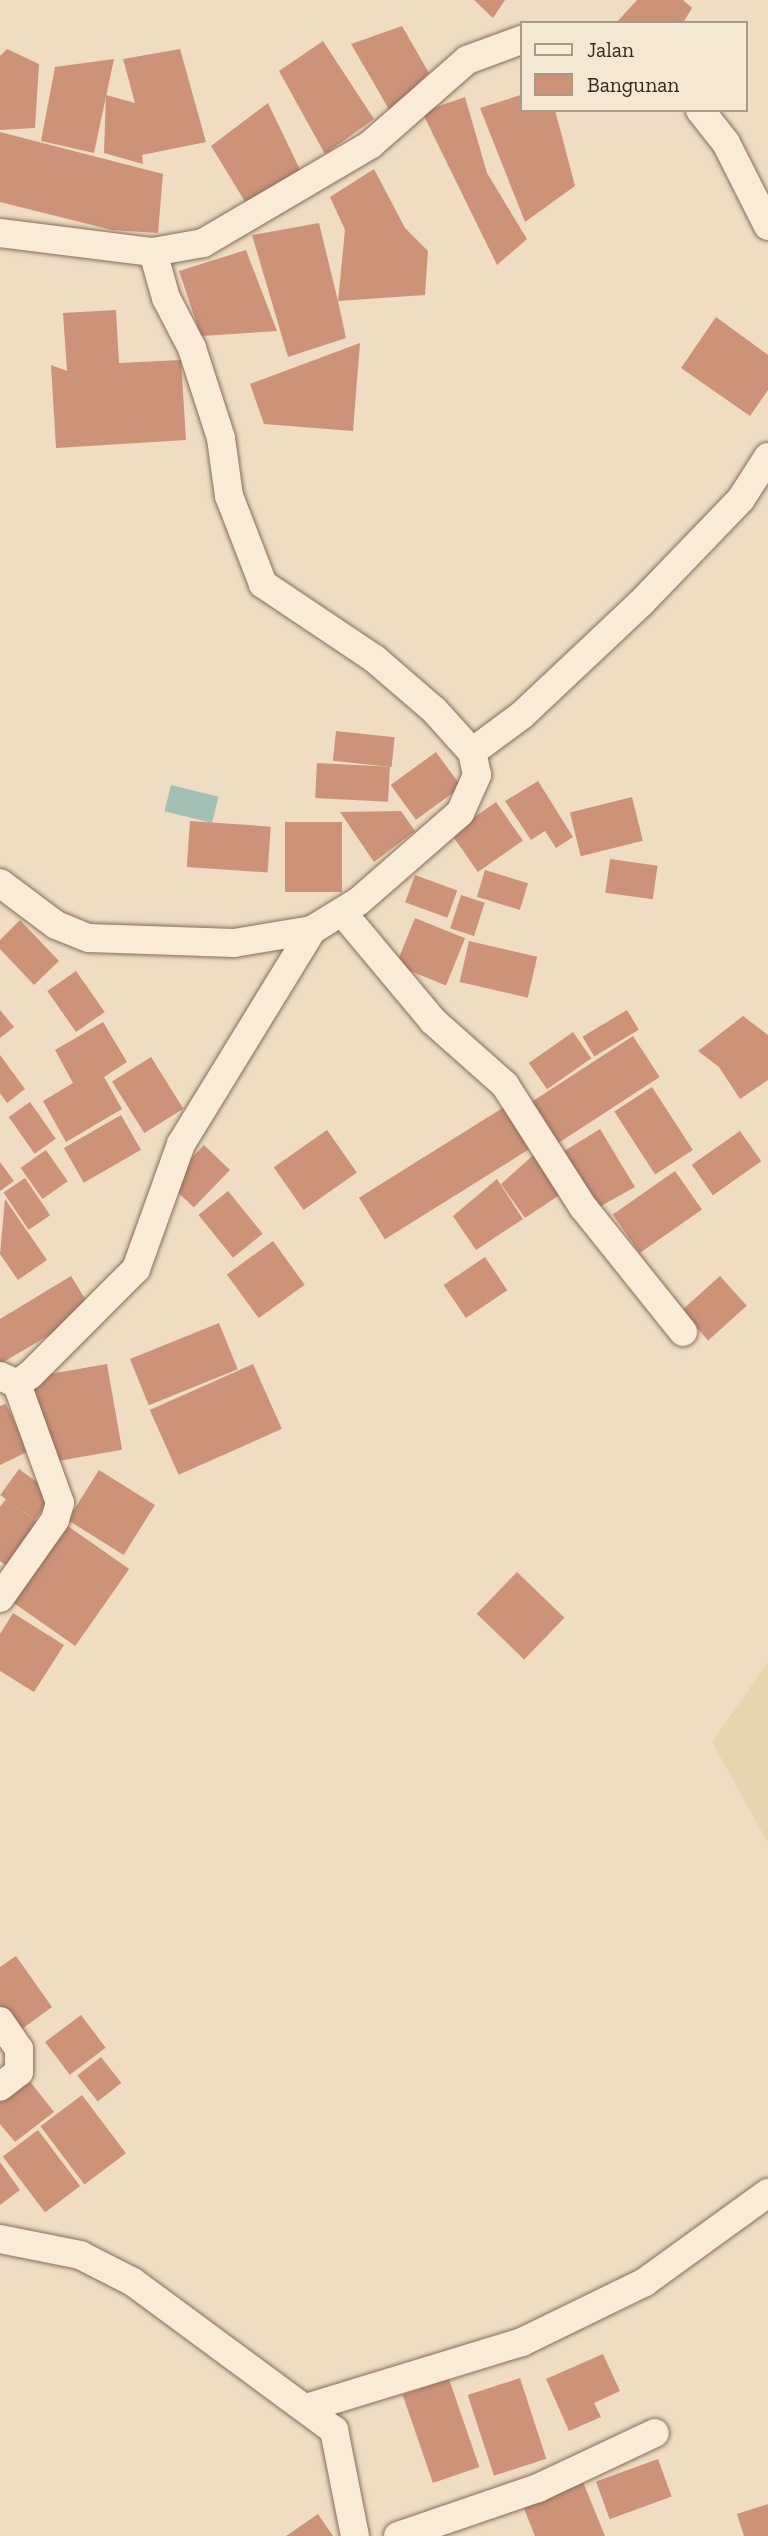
<!DOCTYPE html>
<style>
body{margin:0}
#map{position:relative;width:768px;height:2536px;overflow:hidden;background:#eeddc2;font-family:"Zilla Slab",serif}
div>[style]{position:absolute}
[style*='--x']{left:calc(var(--x)*1px);top:calc(var(--y)*1px);width:calc(var(--w)*1px);rotate:calc(var(--a)*1deg)}
.farmland>*{inset:0;background:#e4d6af}
.water>*{inset:0;background:#a4c0b5;transform-origin:0 0}
.building>*{inset:0;background:#cc9378;transform-origin:0 0}
.roads{filter:drop-shadow(0 0 2px #886d59) drop-shadow(0 0 2px #886d59)}
.street>*{height:28px;margin:-14px;padding:0 14px;transform-origin:14px;border-radius:14px;background:#f9ebd5}
span{translate:-50% -50%;white-space:nowrap;text-align:center;line-height:1.15;-webkit-text-stroke:6px #f5e8d2;paint-order:stroke}
.legend{position:absolute;left:520px;top:21px;width:228px;height:91px;box-sizing:border-box;background:#f5e8d2;border:2px solid #a99b8a;margin:0;padding:9px 12px;list-style:none;font-size:21px;color:#37281d}
.legend li{display:flex;align-items:center;gap:14px;height:35px}
.legend b{width:35px;border:2px solid #a99b8a}
</style>
<div id="map">
<div class="farmland">
<i style="clip-path:polygon(768px 1662px,768px 1843px,712px 1742px)"></i>
</div>
<div class="water">
<i style="left:171px;top:785px;width:49px;height:27px;rotate:14deg"></i>
</div>
<div class="building">
<i style="clip-path:polygon(474px 0,505px 0,493px 18px)"></i>
<i style="clip-path:polygon(637px 0,683px 0,692px 8px,683px 23px,616px 23px)"></i>
<i style="clip-path:polygon(402px 26px,429px 73px,390px 111px,351px 44px)"></i>
<i style="clip-path:polygon(323px 41px,374px 119px,325px 154px,279px 71px)"></i>
<i style="clip-path:polygon(7px 49px,39px 64px,35px 128px,0 130px,0 56px)"></i>
<i style="clip-path:polygon(180px 49px,206px 142px,142px 155px,143px 164px,104px 153px,106px 95px,135px 103px,123px 59px)"></i>
<i style="clip-path:polygon(114px 59px,94px 153px,41px 141px,55px 67px)"></i>
<i style="clip-path:polygon(521px 95px,521px 110px,555px 110px,575px 186px,525px 222px,480px 108px)"></i>
<i style="clip-path:polygon(465px 97px,487px 173px,527px 239px,497px 265px,422px 112px)"></i>
<i style="clip-path:polygon(268px 103px,304px 178px,252px 213px,211px 146px)"></i>
<i style="clip-path:polygon(0 132px,163px 174px,158px 233px,112px 230px,0 202px)"></i>
<i style="clip-path:polygon(374px 169px,405px 228px,428px 251px,425px 295px,338px 301px,346px 338px,288px 357px,252px 235px,319px 223px,338px 301px,345px 230px,330px 197px)"></i>
<i style="clip-path:polygon(246px 250px,277px 331px,201px 336px,179px 271px)"></i>
<i style="clip-path:polygon(116px 310px,119px 363px,181px 360px,186px 440px,56px 448px,51px 365px,67px 371px,63px 313px)"></i>
<i style="clip-path:polygon(716px 317px,768px 355px,768px 390px,750px 416px,681px 368px)"></i>
<i style="clip-path:polygon(360px 343px,353px 431px,264px 424px,250px 384px)"></i>
<i style="left:336px;top:731px;width:59px;height:30px;rotate:6deg"></i>
<i style="left:436px;top:752px;width:43px;height:56px;rotate:54deg"></i>
<i style="left:317px;top:763px;width:73px;height:35px;rotate:3deg"></i>
<i style="clip-path:polygon(538px 781px,573px 837px,556px 848px,545px 831px,531px 840px,505px 801px)"></i>
<i style="left:632px;top:797px;width:45px;height:64px;rotate:76deg"></i>
<i style="left:496px;top:802px;width:47px;height:55px;rotate:55deg"></i>
<i style="clip-path:polygon(401px 811px,415px 831px,374px 862px,340px 812px)"></i>
<i style="left:190px;top:821px;width:81px;height:46px;rotate:4deg"></i>
<i style="left:285px;top:822px;width:57px;height:70px"></i>
<i style="left:610px;top:859px;width:48px;height:34px;rotate:8deg"></i>
<i style="left:485px;top:870px;width:45px;height:28px;rotate:17deg"></i>
<i style="left:415px;top:875px;width:45px;height:29px;rotate:20deg"></i>
<i style="left:461px;top:895px;width:25px;height:35px;rotate:18deg"></i>
<i style="left:415px;top:918px;width:54px;height:51px;rotate:22deg"></i>
<i style="clip-path:polygon(20px 920px,59px 961px,34px 985px,0 949px,0 940px)"></i>
<i style="left:469px;top:941px;width:70px;height:42px;rotate:13deg"></i>
<i style="left:76px;top:971px;width:50px;height:35px;rotate:55deg"></i>
<i style="clip-path:polygon(0 1010px,14px 1027px,0 1038px)"></i>
<i style="left:627px;top:1010px;width:23px;height:52px;rotate:59deg"></i>
<i style="clip-path:polygon(743px 1016px,768px 1035px,768px 1080px,740px 1099px,719px 1067px,698px 1051px)"></i>
<i style="clip-path:polygon(103px 1022px,127px 1062px,104px 1077px,122px 1109px,66px 1142px,43px 1101px,73px 1083px,55px 1050px)"></i>
<i style="left:573px;top:1032px;width:32px;height:54px;rotate:55deg"></i>
<i style="left:633px;top:1036px;width:49px;height:124px;rotate:57deg"></i>
<i style="clip-path:polygon(0 1055px,25px 1089px,7px 1103px,0 1093px)"></i>
<i style="left:151px;top:1057px;width:61px;height:46px;rotate:58deg"></i>
<i style="left:652px;top:1087px;width:75px;height:45px;rotate:57deg"></i>
<i style="left:30px;top:1102px;width:45px;height:26px;rotate:55deg"></i>
<i style="left:509px;top:1104px;width:49px;height:177px;rotate:58deg"></i>
<i style="left:121px;top:1115px;width:40px;height:66px;rotate:60deg"></i>
<i style="clip-path:polygon(600px 1129px,635px 1187px,592px 1211px,553px 1158px)"></i>
<i style="left:327px;top:1130px;width:52px;height:65px;rotate:55deg"></i>
<i style="left:740px;top:1131px;width:37px;height:59px;rotate:55deg"></i>
<i style="left:204px;top:1145px;width:36px;height:52px;rotate:44deg"></i>
<i style="left:46px;top:1150px;width:38px;height:31px;rotate:55deg"></i>
<i style="clip-path:polygon(539px 1150px,567px 1190px,525px 1218px,501px 1184px)"></i>
<i style="clip-path:polygon(0 1162px,14px 1181px,0 1191px)"></i>
<i style="left:675px;top:1171px;width:47px;height:76px;rotate:55deg"></i>
<i style="left:25px;top:1178px;width:45px;height:26px;rotate:56deg"></i>
<i style="clip-path:polygon(497px 1179px,523px 1219px,476px 1250px,453px 1216px)"></i>
<i style="left:228px;top:1191px;width:55px;height:38px;rotate:51deg"></i>
<i style="clip-path:polygon(5px 1199px,47px 1260px,18px 1280px,0 1254px)"></i>
<i style="left:273px;top:1241px;width:54px;height:57px;rotate:54deg"></i>
<i style="left:485px;top:1257px;width:40px;height:50px;rotate:56deg"></i>
<i style="clip-path:polygon(71px 1276px,92px 1310px,0 1364px,0 1319px)"></i>
<i style="left:720px;top:1276px;width:40px;height:52px;rotate:48deg"></i>
<i style="left:219px;top:1323px;width:50px;height:96px;rotate:68deg"></i>
<i style="left:107px;top:1364px;width:87px;height:77px;rotate:80deg"></i>
<i style="left:253px;top:1364px;width:71px;height:113px;rotate:66deg"></i>
<i style="clip-path:polygon(6px 1404px,29px 1451px,0 1465px,0 1406px)"></i>
<i style="left:19px;top:1469px;width:43px;height:32px;rotate:36deg"></i>
<i style="left:99px;top:1470px;width:66px;height:59px;rotate:32deg"></i>
<i style="clip-path:polygon(6px 1499px,44px 1527px,12px 1570px,0 1561px,0 1507px)"></i>
<i style="left:62px;top:1522px;width:82px;height:94px;rotate:35deg"></i>
<i style="left:517px;top:1572px;width:66px;height:58px;rotate:44deg"></i>
<i style="clip-path:polygon(13px 1613px,64px 1645px,34px 1692px,0 1671px,0 1634px)"></i>
<i style="clip-path:polygon(16px 1956px,52px 2007px,15px 2034px,0 2013px,0 1967px)"></i>
<i style="left:81px;top:2015px;width:41px;height:45px;rotate:53deg"></i>
<i style="left:101px;top:2057px;width:33px;height:30px;rotate:52deg"></i>
<i style="clip-path:polygon(25px 2075px,54px 2112px,15px 2142px,0 2124px,0 2094px)"></i>
<i style="left:82px;top:2095px;width:73px;height:52px;rotate:53deg"></i>
<i style="left:38px;top:2130px;width:70px;height:44px;rotate:53deg"></i>
<i style="clip-path:polygon(0 2162px,20px 2190px,0 2205px)"></i>
<i style="clip-path:polygon(603px 2354px,620px 2391px,594px 2403px,601px 2417px,569px 2431px,546px 2379px)"></i>
<i style="left:520px;top:2378px;width:85px;height:55px;rotate:72deg"></i>
<i style="left:449px;top:2379px;width:93px;height:49px;rotate:71deg"></i>
<i style="left:658px;top:2459px;width:40px;height:66px;rotate:70deg"></i>
<i style="clip-path:polygon(583px 2482px,605px 2536px,535px 2536px,523px 2506px)"></i>
<i style="clip-path:polygon(768px 2504px,768px 2536px,744px 2536px,737px 2514px)"></i>
<i style="clip-path:polygon(318px 2514px,333px 2536px,286px 2536px)"></i>
</div>
<div class="roads">
<div class="street">
<i style="--x:700;--y:110;--w:42;--a:51.8"></i>
<i style="--x:726;--y:143;--w:93;--a:63.2"></i>
<i style="--x:0;--y:233;--w:154;--a:7.1"></i>
<i style="--x:153;--y:252;--w:51;--a:-10.2"></i>
<i style="--x:203;--y:243;--w:194;--a:-30.4"></i>
<i style="--x:370;--y:145;--w:129;--a:-41.2"></i>
<i style="--x:467;--y:60;--w:58;--a:-20.3"></i>
<i style="--x:472;--y:752;--w:62;--a:-36.5"></i>
<i style="--x:522;--y:715;--w:163;--a:-43.3"></i>
<i style="--x:641;--y:603;--w:144;--a:-46.1"></i>
<i style="--x:741;--y:499;--w:50;--a:-57.3"></i>
<i style="--x:0;--y:883;--w:70;--a:36.9"></i>
<i style="--x:56;--y:925;--w:35;--a:22"></i>
<i style="--x:89;--y:938;--w:145;--a:2"></i>
<i style="--x:234;--y:943;--w:79;--a:-9.5"></i>
<i style="--x:342;--y:912;--w:142;--a:50.1"></i>
<i style="--x:433;--y:1021;--w:96;--a:41.6"></i>
<i style="--x:505;--y:1085;--w:145;--a:57.4"></i>
<i style="--x:583;--y:1207;--w:160;--a:51.3"></i>
<i style="--x:0;--y:1376;--w:19;--a:25"></i>
<i style="--x:17;--y:1384;--w:16;--a:-35"></i>
<i style="--x:30;--y:1375;--w:150;--a:-45"></i>
<i style="--x:136;--y:1269;--w:133;--a:-70.2"></i>
<i style="--x:181;--y:1144;--w:251;--a:-58.5"></i>
<i style="--x:312;--y:930;--w:55;--a:-31.7"></i>
<i style="--x:359;--y:901;--w:134;--a:-41.1"></i>
<i style="--x:460;--y:813;--w:42;--a:-65.9"></i>
<i style="--x:477;--y:775;--w:24;--a:-102"></i>
<i style="--x:472;--y:752;--w:57;--a:-132.1"></i>
<i style="--x:434;--y:710;--w:78;--a:-139.2"></i>
<i style="--x:375;--y:659;--w:135;--a:-146.2"></i>
<i style="--x:263;--y:584;--w:94;--a:-111.1"></i>
<i style="--x:229;--y:496;--w:59;--a:-97.9"></i>
<i style="--x:221;--y:438;--w:95;--a:-107.9"></i>
<i style="--x:192;--y:348;--w:56;--a:-117.5"></i>
<i style="--x:166;--y:298;--w:48;--a:-105.8"></i>
<i style="--x:0;--y:1598;--w:95;--a:-54.8"></i>
<i style="--x:55;--y:1520;--w:18;--a:-74"></i>
<i style="--x:60;--y:1503;--w:127;--a:-109.9"></i>
<i style="--x:0;--y:2021;--w:34;--a:56"></i>
<i style="--x:19;--y:2049;--w:23;--a:90"></i>
<i style="--x:19;--y:2072;--w:24;--a:142"></i>
<i style="--x:0;--y:2239;--w:82;--a:11.3"></i>
<i style="--x:80;--y:2255;--w:59;--a:27"></i>
<i style="--x:133;--y:2282;--w:250;--a:36.4"></i>
<i style="--x:334;--y:2430;--w:108;--a:78.8"></i>
<i style="--x:306;--y:2408;--w:226;--a:-17"></i>
<i style="--x:522;--y:2342;--w:137;--a:-26"></i>
<i style="--x:645;--y:2282;--w:152;--a:-35.9"></i>
<i style="--x:398;--y:2536;--w:148;--a:-18.9"></i>
<i style="--x:538;--y:2488;--w:129;--a:-25.2"></i>
</div>
</div>
<ul class="legend">
<li><b style="height:9px;background:#f9ebd5"></b>Jalan</li>
<li><b style="height:19px;background:#cc9378"></b>Bangunan</li>
</ul>
</div>
